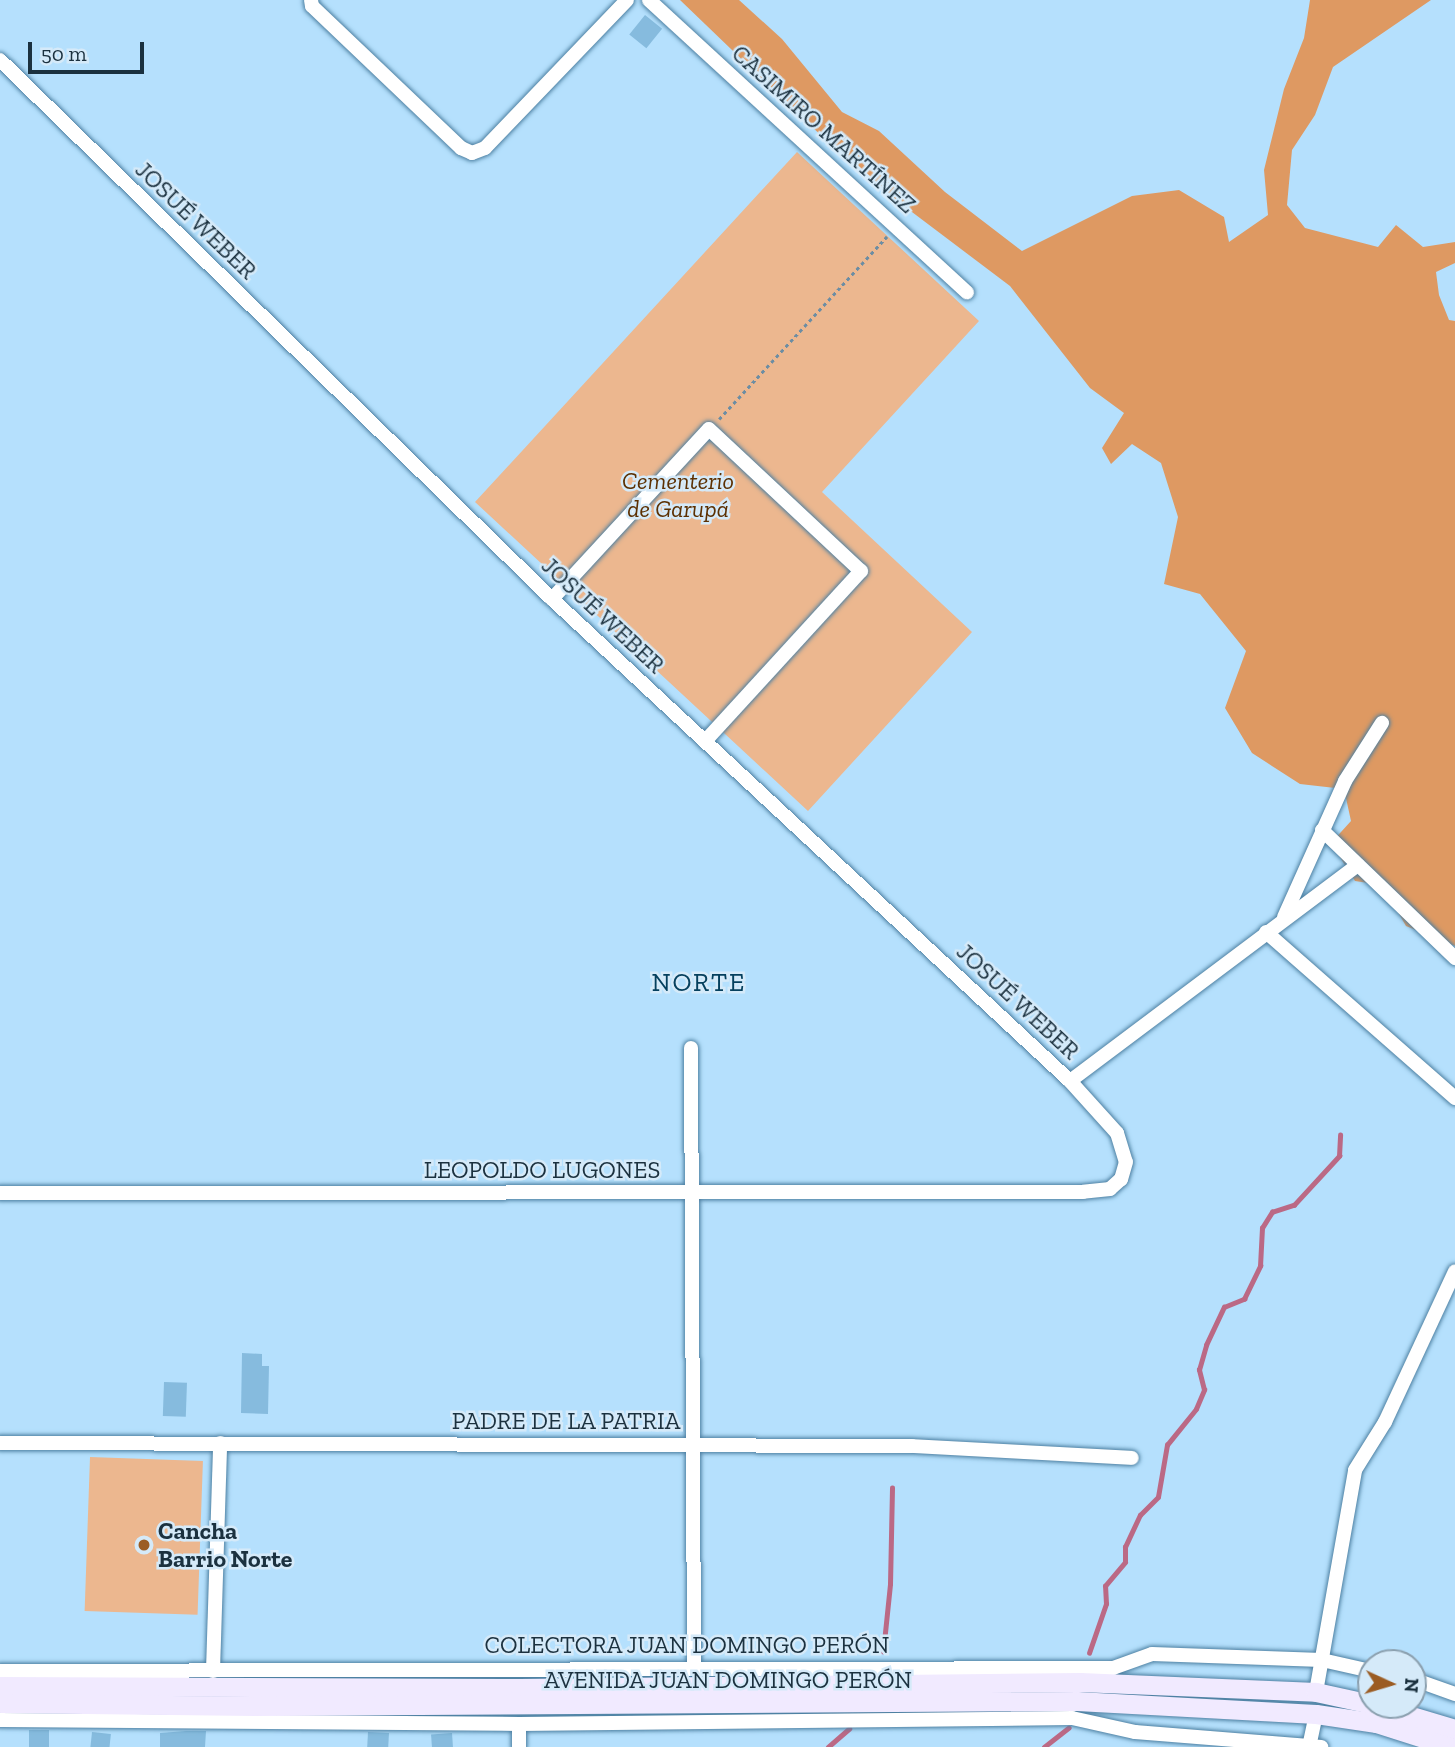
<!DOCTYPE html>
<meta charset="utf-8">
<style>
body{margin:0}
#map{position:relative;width:1455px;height:1747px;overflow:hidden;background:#b5e0fd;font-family:"Zilla Slab",serif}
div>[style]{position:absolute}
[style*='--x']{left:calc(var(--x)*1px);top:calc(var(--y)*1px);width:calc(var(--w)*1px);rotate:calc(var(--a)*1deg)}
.green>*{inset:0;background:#ecb78f;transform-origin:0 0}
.forest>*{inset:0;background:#de9962}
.stream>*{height:4.5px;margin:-2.25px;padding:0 2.25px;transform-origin:2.25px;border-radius:2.25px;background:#bb6985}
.building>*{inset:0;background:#86bbde;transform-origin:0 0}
.path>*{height:2.5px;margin-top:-1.25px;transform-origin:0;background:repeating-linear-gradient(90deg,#6c8da3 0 3.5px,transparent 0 7px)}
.roads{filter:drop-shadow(0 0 2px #4d80a2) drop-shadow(0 0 2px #4d80a2)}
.street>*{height:14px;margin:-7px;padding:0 7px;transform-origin:7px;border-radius:7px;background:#fff}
.secondary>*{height:19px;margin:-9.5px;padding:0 9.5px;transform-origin:9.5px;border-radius:9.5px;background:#f1eaff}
.dots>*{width:19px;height:19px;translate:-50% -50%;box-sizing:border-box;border:4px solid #d5eaf9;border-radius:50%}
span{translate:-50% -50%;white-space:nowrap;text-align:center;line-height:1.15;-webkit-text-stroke:5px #d5eaf9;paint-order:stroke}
.street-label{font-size:24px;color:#1b313f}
.park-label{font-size:24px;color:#5c3002;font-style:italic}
.poi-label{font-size:24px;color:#1b313f;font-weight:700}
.left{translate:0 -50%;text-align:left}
.neighbourhood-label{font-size:26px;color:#05405e;letter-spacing:2px}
.north{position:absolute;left:1357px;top:1649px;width:70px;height:70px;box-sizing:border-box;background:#d5eaf9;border:2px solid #8ba0af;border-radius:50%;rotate:94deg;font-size:19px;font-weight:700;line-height:28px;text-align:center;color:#1b313f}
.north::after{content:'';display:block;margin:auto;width:24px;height:32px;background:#9b5c23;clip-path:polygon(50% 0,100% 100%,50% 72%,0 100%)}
.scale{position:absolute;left:28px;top:42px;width:116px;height:32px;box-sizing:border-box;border:4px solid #1b313f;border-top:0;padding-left:9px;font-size:21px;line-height:24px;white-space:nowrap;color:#1b313f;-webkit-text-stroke:5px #d5eaf9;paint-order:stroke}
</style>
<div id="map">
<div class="green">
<i style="clip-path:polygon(797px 152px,979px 321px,822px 492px,972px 632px,808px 811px,475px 502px)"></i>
<i style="left:90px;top:1457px;width:113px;height:154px;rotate:2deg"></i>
</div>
<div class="forest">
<i style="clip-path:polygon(680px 0,739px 0,782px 39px,842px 112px,879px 131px,945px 192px,1022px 251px,1132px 196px,1179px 190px,1224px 217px,1229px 242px,1268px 215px,1264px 170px,1284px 89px,1304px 38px,1310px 0,1431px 0,1333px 67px,1315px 115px,1292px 150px,1287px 205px,1305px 228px,1378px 247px,1396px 225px,1423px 247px,1455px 242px,1455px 263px,1436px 272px,1439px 295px,1449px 320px,1455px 321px,1455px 946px,1406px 926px,1382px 885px,1355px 881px,1331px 843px,1351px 821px,1344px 789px,1300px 784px,1252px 753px,1225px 708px,1246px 651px,1200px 594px,1164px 584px,1178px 517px,1161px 463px,1132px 444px,1111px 464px,1102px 448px,1124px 413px,1090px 388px,1010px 286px,859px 172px)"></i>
</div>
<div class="stream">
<i style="--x:883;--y:1652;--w:68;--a:-84.1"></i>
<i style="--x:890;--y:1584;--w:96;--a:-88.8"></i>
<i style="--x:1089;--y:1653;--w:52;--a:-70.9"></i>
<i style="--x:1106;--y:1604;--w:18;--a:-93"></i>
<i style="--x:1105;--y:1586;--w:31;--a:-50"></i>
<i style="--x:1125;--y:1562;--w:15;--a:-90"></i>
<i style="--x:1125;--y:1547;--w:35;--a:-65"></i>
<i style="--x:1140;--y:1515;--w:25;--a:-45"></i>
<i style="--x:1158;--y:1497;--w:53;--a:-80.2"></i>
<i style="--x:1167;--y:1445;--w:46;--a:-51.1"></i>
<i style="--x:1196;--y:1409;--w:21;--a:-67"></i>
<i style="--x:1204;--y:1390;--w:21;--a:-104"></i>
<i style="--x:1199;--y:1370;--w:26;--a:-74"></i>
<i style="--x:1206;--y:1345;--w:42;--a:-64.7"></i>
<i style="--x:1224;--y:1307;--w:22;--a:-22"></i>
<i style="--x:1244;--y:1299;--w:37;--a:-64"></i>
<i style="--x:1260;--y:1266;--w:38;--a:-87"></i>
<i style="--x:1262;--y:1228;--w:19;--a:-58"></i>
<i style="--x:1272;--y:1212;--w:23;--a:-18"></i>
<i style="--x:1294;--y:1205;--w:67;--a:-47.4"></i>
<i style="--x:1339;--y:1156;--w:21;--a:-87"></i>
<i style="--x:828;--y:1747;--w:28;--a:-41"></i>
<i style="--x:1044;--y:1747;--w:31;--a:-38"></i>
</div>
<div class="building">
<i style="left:645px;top:15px;width:22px;height:25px;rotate:39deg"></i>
<i style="clip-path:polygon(242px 1353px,262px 1354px,262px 1366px,269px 1366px,268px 1414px,241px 1413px)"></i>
<i style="left:164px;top:1382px;width:23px;height:34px;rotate:2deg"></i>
<i style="left:49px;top:1730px;width:17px;height:20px;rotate:90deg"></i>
<i style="clip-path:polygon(186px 1731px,206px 1731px,205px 1747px,160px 1747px,160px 1733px)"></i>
<i style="left:92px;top:1732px;width:19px;height:15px;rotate:6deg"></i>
<i style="left:368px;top:1732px;width:21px;height:15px;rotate:3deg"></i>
<i style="left:452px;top:1733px;width:14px;height:21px;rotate:86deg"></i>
</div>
<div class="path">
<i style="--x:719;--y:419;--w:248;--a:-47.4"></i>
</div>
<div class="roads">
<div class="street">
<i style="--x:311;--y:0;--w:6;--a:81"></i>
<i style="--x:312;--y:6;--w:206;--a:43.6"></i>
<i style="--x:461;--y:148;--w:12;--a:24"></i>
<i style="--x:472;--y:153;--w:14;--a:-21"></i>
<i style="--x:485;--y:148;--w:205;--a:-46.2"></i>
<i style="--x:649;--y:0;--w:432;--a:42.6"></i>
<i style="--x:0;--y:60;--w:772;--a:44.32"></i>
<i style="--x:552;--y:599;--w:708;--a:42.94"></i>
<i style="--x:1070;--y:1081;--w:70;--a:47.9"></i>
<i style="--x:1117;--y:1133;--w:30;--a:73"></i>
<i style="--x:1126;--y:1162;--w:18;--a:106"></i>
<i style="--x:1121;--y:1179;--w:15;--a:138"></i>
<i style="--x:1110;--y:1189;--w:27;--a:174"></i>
<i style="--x:1083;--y:1192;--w:1083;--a:179.95"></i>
<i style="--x:552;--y:599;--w:231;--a:-47.3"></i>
<i style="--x:709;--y:429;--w:208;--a:43.1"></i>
<i style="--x:861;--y:571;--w:231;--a:132.5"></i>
<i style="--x:1322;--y:830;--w:185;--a:43.9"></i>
<i style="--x:1284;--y:917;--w:149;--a:-65.8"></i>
<i style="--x:1345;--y:781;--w:69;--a:-57.5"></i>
<i style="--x:1266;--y:932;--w:252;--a:41.3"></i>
<i style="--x:691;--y:1048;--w:619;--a:89.72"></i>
<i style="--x:1070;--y:1081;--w:360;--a:-36.9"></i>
<i style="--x:0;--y:1443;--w:912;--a:0.19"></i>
<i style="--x:912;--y:1446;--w:220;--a:3.1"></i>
<i style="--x:0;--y:1671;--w:1113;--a:-0.15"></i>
<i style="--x:1113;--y:1668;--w:41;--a:-19.7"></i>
<i style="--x:1152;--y:1654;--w:170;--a:2"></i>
<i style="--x:1322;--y:1660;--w:50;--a:12.7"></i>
<i style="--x:213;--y:1671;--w:228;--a:-88.2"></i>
<i style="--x:1413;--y:1679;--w:45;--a:19.7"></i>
<i style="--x:1316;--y:1692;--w:225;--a:-80"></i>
<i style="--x:1355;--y:1470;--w:57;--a:-58"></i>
<i style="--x:1385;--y:1422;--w:166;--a:-65.1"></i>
<i style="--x:0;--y:1720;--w:519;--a:0.44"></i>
<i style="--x:519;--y:1724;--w:553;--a:-0.62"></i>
<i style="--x:1072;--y:1718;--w:65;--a:12.5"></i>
<i style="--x:1135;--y:1732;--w:187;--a:4.6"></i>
<i style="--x:519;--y:1747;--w:23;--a:-90"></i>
<i style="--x:1309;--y:1747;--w:34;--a:-78"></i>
</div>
<div class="secondary">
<i style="--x:0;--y:1686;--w:520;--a:0.22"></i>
<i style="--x:520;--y:1688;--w:560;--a:-0.61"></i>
<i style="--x:1080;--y:1682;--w:236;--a:2.4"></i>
<i style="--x:1316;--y:1692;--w:56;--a:12.3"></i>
<i style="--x:0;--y:1703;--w:254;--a:0.7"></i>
<i style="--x:254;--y:1706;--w:823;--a:-0.35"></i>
<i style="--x:1077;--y:1701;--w:239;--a:3.1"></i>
<i style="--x:1316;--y:1714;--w:61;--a:8.5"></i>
<i style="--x:1376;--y:1723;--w:79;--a:17.7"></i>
<i style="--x:1375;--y:1705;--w:84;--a:16.7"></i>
</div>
</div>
<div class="dots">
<i style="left:144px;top:1545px;background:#9b5c23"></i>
</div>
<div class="street-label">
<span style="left:824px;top:129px;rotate:42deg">CASIMIRO MARTÍNEZ</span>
<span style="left:196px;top:220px;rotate:44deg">JOSUÉ WEBER</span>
<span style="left:603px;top:615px;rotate:43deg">JOSUÉ WEBER</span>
<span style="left:1018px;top:1001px;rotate:43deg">JOSUÉ WEBER</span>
<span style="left:542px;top:1170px">LEOPOLDO LUGONES</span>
<span style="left:566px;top:1421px">PADRE DE LA PATRIA</span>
<span style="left:687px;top:1645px">COLECTORA JUAN DOMINGO PERÓN</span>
<span style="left:728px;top:1680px">AVENIDA JUAN DOMINGO PERÓN</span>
</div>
<div class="park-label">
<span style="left:678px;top:495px">Cementerio<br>de Garupá</span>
</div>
<div class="poi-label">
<span class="left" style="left:158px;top:1545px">Cancha<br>Barrio Norte</span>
</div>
<div class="neighbourhood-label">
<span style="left:699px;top:983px">NORTE</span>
</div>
<div class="north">N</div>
<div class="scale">50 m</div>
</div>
